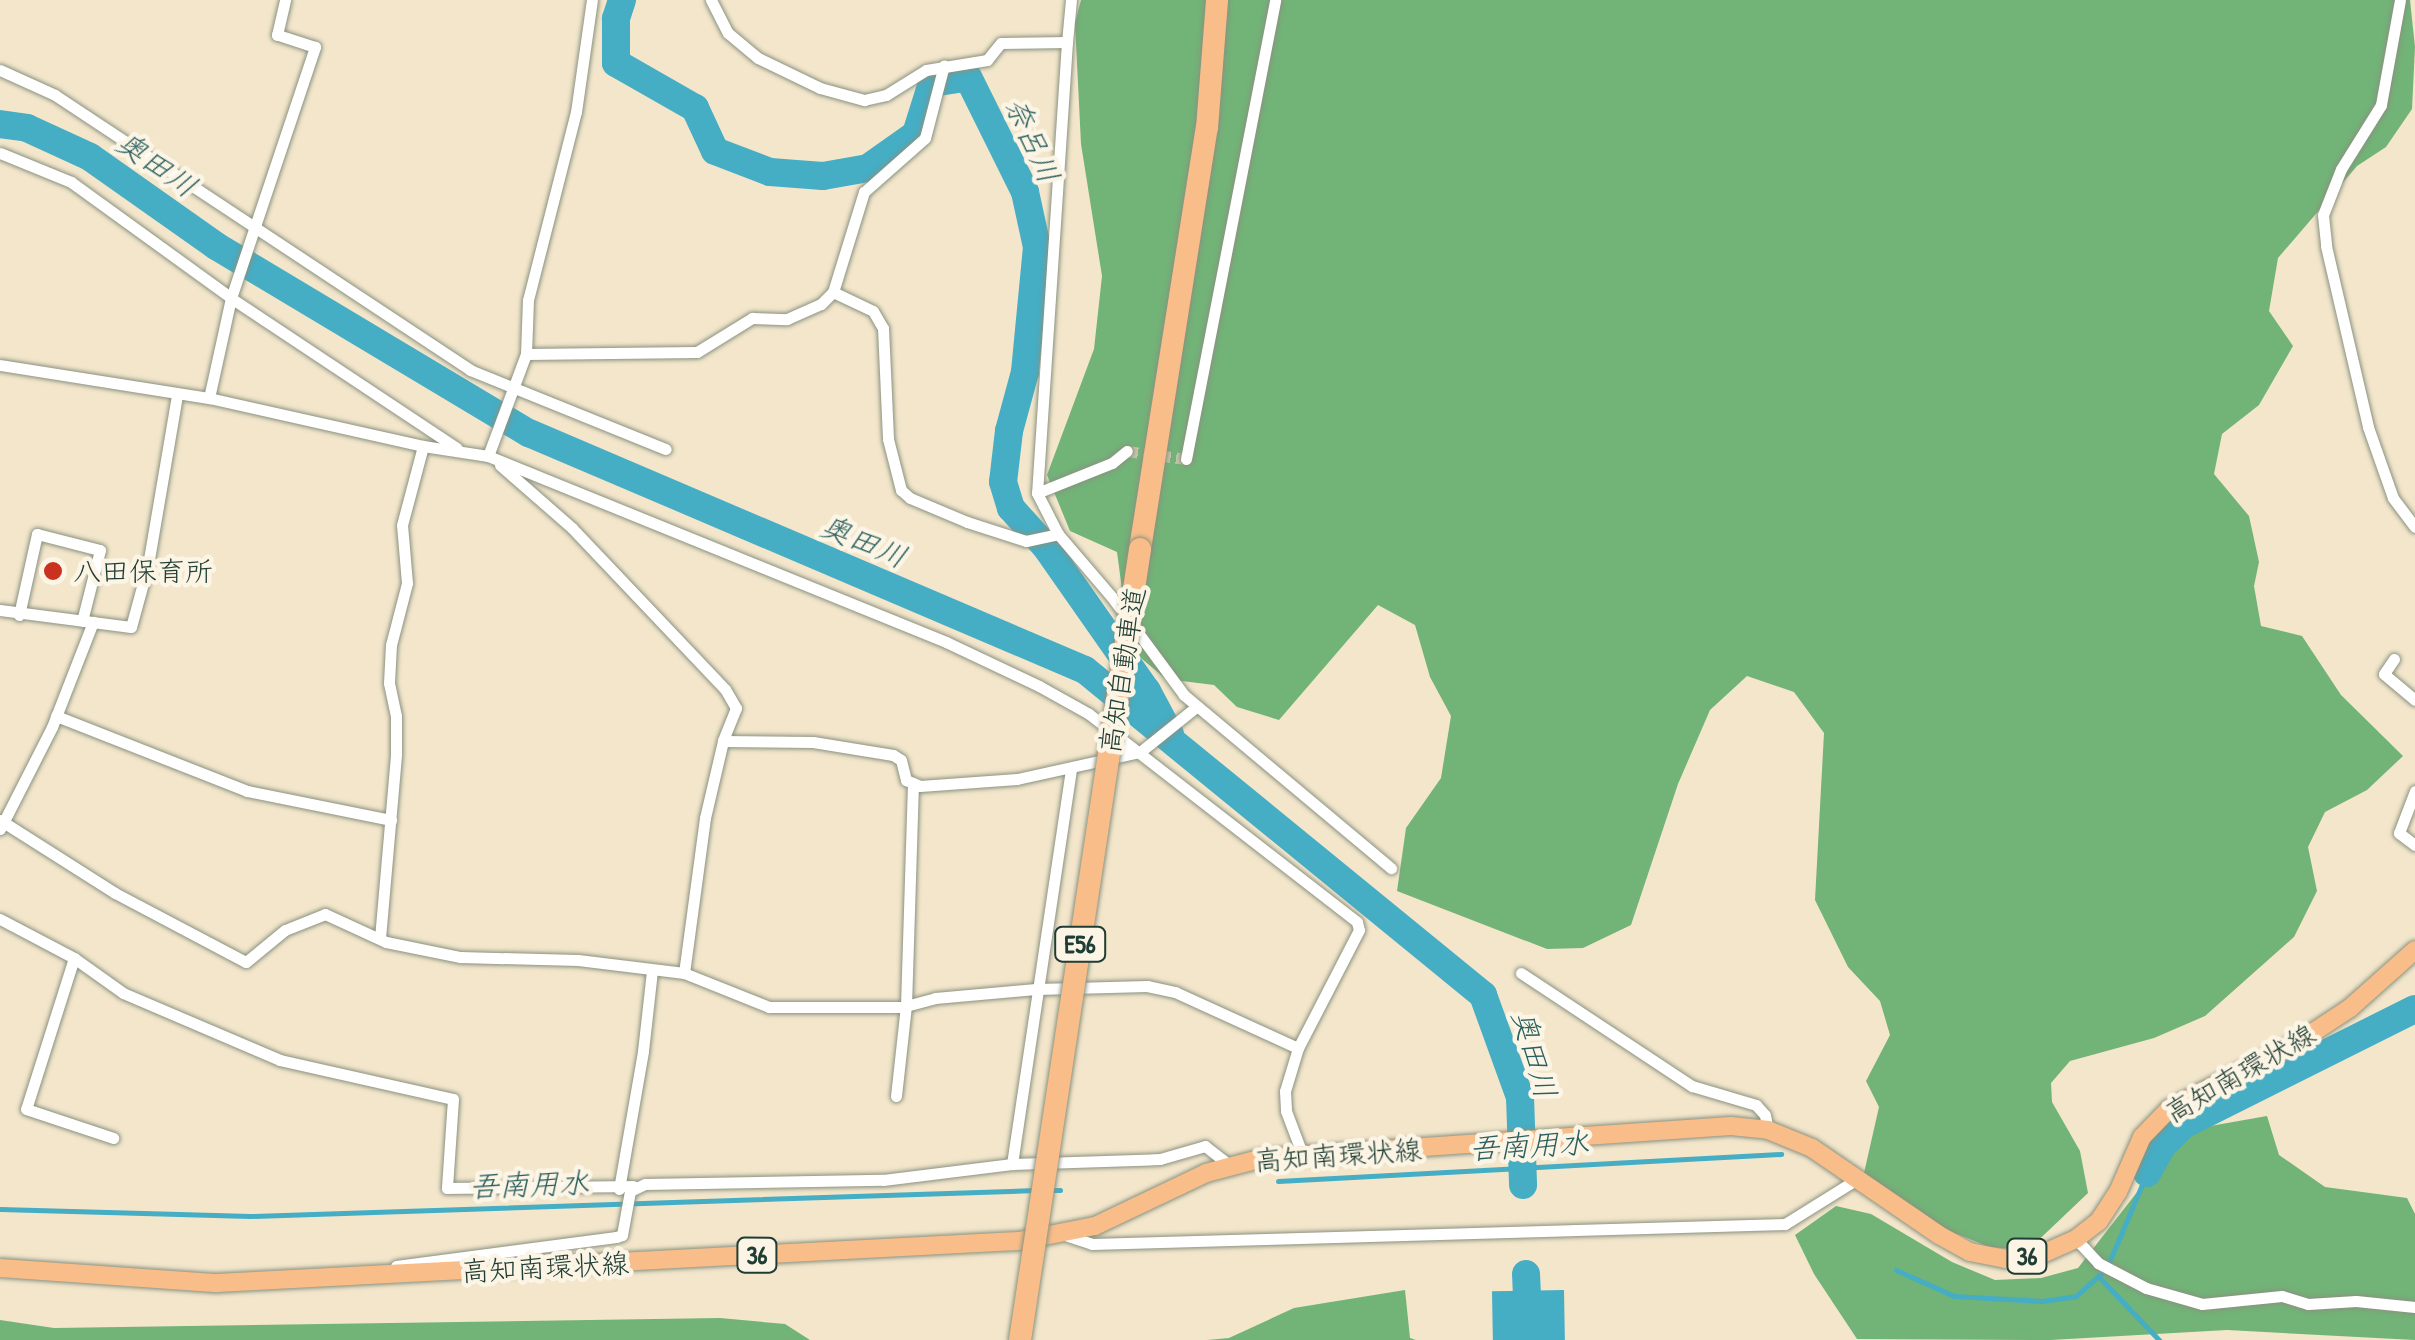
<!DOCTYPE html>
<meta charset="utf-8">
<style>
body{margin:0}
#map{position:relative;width:2415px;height:1340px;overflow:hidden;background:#f3e6cb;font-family:"Patrick Hand","Klee One",sans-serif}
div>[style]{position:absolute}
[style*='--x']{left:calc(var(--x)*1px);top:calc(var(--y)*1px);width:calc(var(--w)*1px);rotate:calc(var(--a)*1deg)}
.forest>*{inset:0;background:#72b377}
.water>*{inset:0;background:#45adc4;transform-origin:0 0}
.stream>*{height:5px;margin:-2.5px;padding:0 2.5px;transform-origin:2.5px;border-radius:2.5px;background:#45adc4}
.river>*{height:28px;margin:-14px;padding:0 14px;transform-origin:14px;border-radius:14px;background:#45adc4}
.street-tunnel>*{height:11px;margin-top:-5.5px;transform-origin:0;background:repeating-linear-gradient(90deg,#c9c4ad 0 11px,transparent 0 16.5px)}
.roads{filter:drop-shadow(0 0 2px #899280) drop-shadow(0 0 2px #899280)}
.street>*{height:11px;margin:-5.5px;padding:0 5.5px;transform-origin:5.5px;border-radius:5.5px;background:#fff}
.primary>*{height:18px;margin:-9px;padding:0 9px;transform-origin:9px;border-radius:9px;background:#f9bd89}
.highway>*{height:22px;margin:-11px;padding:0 11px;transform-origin:11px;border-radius:11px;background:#f9bd89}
.bridges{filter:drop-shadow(0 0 2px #899280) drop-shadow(0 0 2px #899280)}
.highway-bridge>*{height:22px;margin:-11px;padding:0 11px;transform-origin:11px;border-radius:11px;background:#f9bd89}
.dots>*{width:28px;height:28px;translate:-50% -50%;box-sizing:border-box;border:5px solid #fcf5e5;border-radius:50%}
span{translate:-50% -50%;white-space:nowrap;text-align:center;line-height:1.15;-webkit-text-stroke:9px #fcf5e5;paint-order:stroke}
.shield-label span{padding:2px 8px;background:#fcf5e5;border:2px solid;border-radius:8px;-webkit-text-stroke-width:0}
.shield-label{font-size:25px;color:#1f3d34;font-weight:700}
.poi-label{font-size:28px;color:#1f3d34}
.left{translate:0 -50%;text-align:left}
.street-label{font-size:28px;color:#1f3d34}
.water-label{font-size:30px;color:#2a5f5f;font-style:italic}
</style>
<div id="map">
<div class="forest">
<i style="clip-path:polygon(1081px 0,2410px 0,2415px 47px,2412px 109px,2386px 147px,2357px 166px,2278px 258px,2269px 311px,2293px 346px,2259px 405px,2222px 434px,2214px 474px,2249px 516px,2259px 562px,2254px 586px,2261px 626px,2302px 636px,2341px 695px,2403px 756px,2367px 790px,2325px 812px,2308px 847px,2317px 891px,2294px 937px,2205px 1016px,2154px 1038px,2070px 1061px,2051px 1083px,2052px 1102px,2080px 1151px,2088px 1193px,2028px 1250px,1989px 1247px,1935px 1225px,1864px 1173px,1879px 1107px,1866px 1081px,1890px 1035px,1880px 1001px,1848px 967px,1815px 900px,1824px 733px,1794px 692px,1747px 676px,1710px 710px,1678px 784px,1631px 925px,1583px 948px,1547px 949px,1397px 891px,1406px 828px,1441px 778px,1451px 716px,1430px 677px,1415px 625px,1378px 605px,1279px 720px,1237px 707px,1214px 685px,1166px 679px,1130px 649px,1117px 552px,1070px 531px,1047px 475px,1094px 349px,1102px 276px,1081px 144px,1075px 23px)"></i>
<i style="clip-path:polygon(2267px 1116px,2279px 1155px,2325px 1187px,2407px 1198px,2415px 1214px,2415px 1340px,2227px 1330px,2050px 1340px,1857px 1339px,1814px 1274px,1795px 1235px,1836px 1206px,1871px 1214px,1952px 1262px,1995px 1280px,2041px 1278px,2078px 1268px,2166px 1155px,2199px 1128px)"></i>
<i style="clip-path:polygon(1405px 1290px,1410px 1338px,1416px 1340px,1207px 1340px,1229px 1338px,1294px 1308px)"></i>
<i style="clip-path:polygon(720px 1318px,785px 1324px,810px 1340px,0 1340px,0 1320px,54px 1328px)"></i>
</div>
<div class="water">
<i style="left:1564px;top:1290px;width:50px;height:72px;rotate:89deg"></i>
</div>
<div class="stream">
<i style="--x:1278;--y:1181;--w:504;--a:-3.07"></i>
<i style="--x:1047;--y:1190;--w:13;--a:0"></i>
<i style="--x:0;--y:1209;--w:250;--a:1.6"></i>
<i style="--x:250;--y:1216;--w:786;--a:-1.89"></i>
<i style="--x:2110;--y:1260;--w:95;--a:-67"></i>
<i style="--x:1896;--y:1270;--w:64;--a:24.1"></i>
<i style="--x:1954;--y:1296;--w:88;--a:3.3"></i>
<i style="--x:2042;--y:1301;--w:34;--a:-8"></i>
<i style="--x:2076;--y:1296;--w:36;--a:-42"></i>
<i style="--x:2100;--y:1278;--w:86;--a:46.4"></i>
</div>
<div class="river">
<i style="--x:622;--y:0;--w:20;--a:108"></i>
<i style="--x:616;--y:19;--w:44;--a:90"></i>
<i style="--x:616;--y:63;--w:91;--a:29.7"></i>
<i style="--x:695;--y:108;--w:47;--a:65.1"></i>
<i style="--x:715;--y:151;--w:59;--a:20.9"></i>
<i style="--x:770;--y:172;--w:53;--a:4.3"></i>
<i style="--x:823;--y:176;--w:46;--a:-10.1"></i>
<i style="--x:868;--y:168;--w:59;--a:-35.3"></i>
<i style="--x:916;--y:134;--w:53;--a:-72.6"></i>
<i style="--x:932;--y:83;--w:36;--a:-9"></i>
<i style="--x:968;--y:77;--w:128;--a:63.6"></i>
<i style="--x:1025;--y:192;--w:56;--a:77.7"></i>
<i style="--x:1037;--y:247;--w:126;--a:95.5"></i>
<i style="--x:1025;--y:372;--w:61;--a:105.2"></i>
<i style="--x:1009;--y:431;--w:51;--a:96.7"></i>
<i style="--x:1003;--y:482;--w:27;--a:73"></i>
<i style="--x:1011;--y:508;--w:52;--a:48.1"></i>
<i style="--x:1046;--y:547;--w:176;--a:55"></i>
<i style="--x:1147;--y:691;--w:49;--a:61.9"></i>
<i style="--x:0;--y:124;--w:27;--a:8"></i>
<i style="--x:27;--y:128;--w:69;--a:24.7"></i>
<i style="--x:90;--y:157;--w:154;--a:35.2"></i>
<i style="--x:216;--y:246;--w:365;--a:30.9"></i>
<i style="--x:529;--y:433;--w:604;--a:23.09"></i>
<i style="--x:1085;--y:670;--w:514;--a:39.23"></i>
<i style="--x:1483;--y:995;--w:109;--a:70.1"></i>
<i style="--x:1520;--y:1097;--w:88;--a:88"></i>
<i style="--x:2147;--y:1173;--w:31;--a:-61"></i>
<i style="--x:2162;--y:1146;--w:30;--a:-45"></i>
<i style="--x:2183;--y:1125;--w:259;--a:-26.6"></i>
<i style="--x:1526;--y:1274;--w:66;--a:87.4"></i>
</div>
<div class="street-tunnel">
<i style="--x:1127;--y:451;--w:60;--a:7.7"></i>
</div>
<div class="roads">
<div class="street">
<i style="--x:711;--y:0;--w:37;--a:63"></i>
<i style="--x:728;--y:33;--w:39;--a:40"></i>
<i style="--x:758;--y:58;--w:69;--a:25.8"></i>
<i style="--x:820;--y:88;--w:46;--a:15.3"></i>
<i style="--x:864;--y:100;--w:23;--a:-13"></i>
<i style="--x:886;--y:95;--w:47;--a:-32"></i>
<i style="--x:926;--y:70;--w:62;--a:-9.3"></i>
<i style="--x:987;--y:60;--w:22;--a:-51"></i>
<i style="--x:1001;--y:43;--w:66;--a:-0.9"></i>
<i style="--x:1067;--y:42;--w:452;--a:93.8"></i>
<i style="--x:1037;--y:493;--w:46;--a:62.9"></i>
<i style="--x:1058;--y:534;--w:82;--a:49.5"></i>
<i style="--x:1111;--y:596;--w:123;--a:53.6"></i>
<i style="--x:1184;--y:695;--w:270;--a:39.9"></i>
<i style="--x:2400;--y:0;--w:107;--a:100.3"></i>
<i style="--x:2381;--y:105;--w:75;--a:122"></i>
<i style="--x:2341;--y:169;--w:49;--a:111.4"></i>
<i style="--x:2323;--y:215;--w:31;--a:84"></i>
<i style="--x:2326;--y:246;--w:186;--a:76.9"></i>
<i style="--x:2368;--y:427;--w:75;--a:70.6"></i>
<i style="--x:2393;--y:498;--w:36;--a:53"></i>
<i style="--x:1067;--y:42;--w:42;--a:-84.6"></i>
<i style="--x:0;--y:70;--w:60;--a:24.4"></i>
<i style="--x:55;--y:95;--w:498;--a:33.5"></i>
<i style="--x:470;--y:370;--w:211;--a:22"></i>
<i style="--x:0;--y:153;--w:77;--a:22.2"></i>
<i style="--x:71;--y:182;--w:198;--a:35.9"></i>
<i style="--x:231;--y:298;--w:271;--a:33.6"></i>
<i style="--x:833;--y:292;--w:44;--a:25.4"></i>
<i style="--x:873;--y:311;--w:20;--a:60"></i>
<i style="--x:883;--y:328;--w:111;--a:87.4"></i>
<i style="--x:888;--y:439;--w:53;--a:75.7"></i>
<i style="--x:901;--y:490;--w:12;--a:42"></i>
<i style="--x:910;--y:498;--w:62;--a:22.8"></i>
<i style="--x:967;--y:522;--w:62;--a:17.9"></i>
<i style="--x:1026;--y:541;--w:33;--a:-12"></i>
<i style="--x:526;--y:354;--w:171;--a:-0.7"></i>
<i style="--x:697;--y:352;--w:65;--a:-31.7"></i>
<i style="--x:752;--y:318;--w:35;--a:2"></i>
<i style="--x:787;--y:319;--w:37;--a:-24"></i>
<i style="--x:821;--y:304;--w:17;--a:-45"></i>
<i style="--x:833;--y:292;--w:105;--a:-72.8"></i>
<i style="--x:864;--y:192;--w:81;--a:-41.5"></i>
<i style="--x:925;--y:138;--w:75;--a:-75.4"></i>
<i style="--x:0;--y:365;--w:212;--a:9"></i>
<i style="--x:209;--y:398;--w:219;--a:12.6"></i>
<i style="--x:423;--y:446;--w:66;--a:8.7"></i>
<i style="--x:488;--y:456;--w:494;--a:22.1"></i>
<i style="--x:946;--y:642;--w:103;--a:25.3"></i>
<i style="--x:1039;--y:686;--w:57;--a:29.2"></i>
<i style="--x:1089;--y:714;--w:339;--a:37.8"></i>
<i style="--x:1357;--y:922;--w:8;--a:76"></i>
<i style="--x:1359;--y:930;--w:133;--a:117.3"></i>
<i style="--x:209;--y:398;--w:102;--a:-77.6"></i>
<i style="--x:231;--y:298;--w:265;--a:-71.5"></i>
<i style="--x:315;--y:47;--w:40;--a:-162"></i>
<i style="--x:277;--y:35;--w:36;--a:-77"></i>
<i style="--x:488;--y:456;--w:109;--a:-69.6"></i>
<i style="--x:526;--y:354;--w:54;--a:-87.9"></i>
<i style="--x:528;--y:300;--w:194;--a:-75.7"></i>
<i style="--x:576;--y:112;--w:113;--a:-81.9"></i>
<i style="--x:1186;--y:459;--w:468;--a:-79"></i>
<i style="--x:500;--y:465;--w:96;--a:41.2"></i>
<i style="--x:572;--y:528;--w:222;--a:46.5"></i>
<i style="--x:725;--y:689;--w:22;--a:60"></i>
<i style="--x:736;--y:708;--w:35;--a:112"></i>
<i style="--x:723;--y:741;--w:79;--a:103.2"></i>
<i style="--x:705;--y:818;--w:156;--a:97.7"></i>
<i style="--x:1037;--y:493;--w:81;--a:-21.8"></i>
<i style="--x:1112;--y:463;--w:19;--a:-39"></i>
<i style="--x:0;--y:610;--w:132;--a:7.4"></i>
<i style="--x:131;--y:627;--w:64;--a:-74.7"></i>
<i style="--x:148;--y:565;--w:172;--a:-80.3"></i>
<i style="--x:19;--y:615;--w:83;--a:-77.5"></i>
<i style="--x:37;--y:534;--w:65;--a:14.3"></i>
<i style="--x:100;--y:550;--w:73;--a:104.2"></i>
<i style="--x:2394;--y:659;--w:18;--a:124"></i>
<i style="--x:2384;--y:674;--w:40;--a:40"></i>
<i style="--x:56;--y:716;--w:205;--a:21.4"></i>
<i style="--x:247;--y:791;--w:147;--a:11.4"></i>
<i style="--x:723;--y:741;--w:90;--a:0.6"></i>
<i style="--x:813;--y:742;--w:81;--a:9.2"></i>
<i style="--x:893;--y:755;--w:9;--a:32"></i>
<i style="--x:901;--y:760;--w:21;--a:76"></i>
<i style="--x:906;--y:780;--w:15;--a:23"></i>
<i style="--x:920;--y:786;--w:97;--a:-4.1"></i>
<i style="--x:1017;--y:779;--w:126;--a:-12.4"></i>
<i style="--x:1140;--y:752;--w:72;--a:-38.8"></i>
<i style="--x:2415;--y:791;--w:45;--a:110.9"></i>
<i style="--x:2399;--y:833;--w:20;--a:37"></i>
<i style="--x:0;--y:820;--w:136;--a:32.4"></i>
<i style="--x:115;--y:893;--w:148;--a:27.8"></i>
<i style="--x:246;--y:962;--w:50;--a:-39.4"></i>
<i style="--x:285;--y:930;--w:43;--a:-21.8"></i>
<i style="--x:325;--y:914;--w:67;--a:24.7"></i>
<i style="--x:386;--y:942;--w:76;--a:11.5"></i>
<i style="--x:460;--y:957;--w:118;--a:1.5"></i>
<i style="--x:578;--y:960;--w:107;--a:7"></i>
<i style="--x:684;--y:973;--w:92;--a:21.8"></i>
<i style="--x:769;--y:1007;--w:133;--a:0"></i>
<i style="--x:902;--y:1007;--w:34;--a:-15"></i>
<i style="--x:935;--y:998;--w:101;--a:-5.1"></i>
<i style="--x:1036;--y:989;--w:111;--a:-1.5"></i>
<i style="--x:1147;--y:986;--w:29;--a:12"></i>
<i style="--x:1175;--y:992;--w:135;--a:24.5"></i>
<i style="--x:1298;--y:1048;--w:45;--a:106.8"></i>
<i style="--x:1285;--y:1091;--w:20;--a:87"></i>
<i style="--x:1286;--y:1111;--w:48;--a:69.3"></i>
<i style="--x:0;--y:829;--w:114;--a:-63"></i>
<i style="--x:52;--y:727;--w:113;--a:-68.7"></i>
<i style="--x:0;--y:919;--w:84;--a:27.8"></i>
<i style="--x:74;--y:958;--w:60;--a:35.5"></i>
<i style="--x:123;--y:993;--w:171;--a:23.1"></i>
<i style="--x:280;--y:1060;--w:177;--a:12.7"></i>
<i style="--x:453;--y:1099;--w:89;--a:93.9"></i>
<i style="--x:447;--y:1188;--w:186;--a:-0.6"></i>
<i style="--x:380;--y:938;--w:185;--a:-85"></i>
<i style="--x:396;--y:754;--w:38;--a:-90"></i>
<i style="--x:396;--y:716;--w:34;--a:-102"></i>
<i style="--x:389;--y:683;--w:38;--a:-87"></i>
<i style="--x:391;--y:645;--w:64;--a:-75.5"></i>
<i style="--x:407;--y:583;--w:58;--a:-94.9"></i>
<i style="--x:402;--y:525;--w:82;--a:-75.1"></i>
<i style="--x:74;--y:958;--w:158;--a:107.6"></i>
<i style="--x:26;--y:1109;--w:92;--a:18.4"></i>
<i style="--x:1521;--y:973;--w:205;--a:33.5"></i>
<i style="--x:1692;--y:1086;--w:67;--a:16.5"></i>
<i style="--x:1756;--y:1105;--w:13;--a:48"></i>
<i style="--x:1765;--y:1115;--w:15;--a:79"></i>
<i style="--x:896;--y:1096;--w:91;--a:-83.7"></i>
<i style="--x:906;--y:1006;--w:223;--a:-88.2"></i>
<i style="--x:1012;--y:1164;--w:399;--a:-81.5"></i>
<i style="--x:619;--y:1189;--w:140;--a:-80.1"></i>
<i style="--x:643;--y:1051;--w:81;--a:-83.6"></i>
<i style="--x:1065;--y:1235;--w:28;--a:18"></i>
<i style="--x:1092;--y:1244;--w:693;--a:-1.65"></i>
<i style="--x:1785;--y:1224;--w:85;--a:-32"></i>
<i style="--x:2076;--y:1239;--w:33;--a:47"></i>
<i style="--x:2098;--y:1263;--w:54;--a:27.5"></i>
<i style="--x:2146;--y:1288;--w:58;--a:15.9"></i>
<i style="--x:2202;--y:1304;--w:80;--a:-5.7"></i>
<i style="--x:2282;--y:1296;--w:27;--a:17"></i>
<i style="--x:2308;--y:1304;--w:48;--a:-3.6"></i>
<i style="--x:2356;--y:1301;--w:59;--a:5.8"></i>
<i style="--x:396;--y:1266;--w:222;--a:-7.5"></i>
<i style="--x:616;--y:1237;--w:6;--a:-18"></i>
<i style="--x:622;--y:1235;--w:45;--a:-79.7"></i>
<i style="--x:630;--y:1191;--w:17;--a:-25"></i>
<i style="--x:645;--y:1184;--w:238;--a:-1"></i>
<i style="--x:883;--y:1180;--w:130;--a:-7.1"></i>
<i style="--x:1012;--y:1164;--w:148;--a:-1.9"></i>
<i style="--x:1160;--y:1159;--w:47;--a:-16.1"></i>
<i style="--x:1205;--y:1146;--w:31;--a:38"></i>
</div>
<div class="primary">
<i style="--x:0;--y:1268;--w:218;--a:4"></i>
<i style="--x:217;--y:1283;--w:803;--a:-3"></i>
<i style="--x:1019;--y:1241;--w:77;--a:-11.2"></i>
<i style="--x:1095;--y:1226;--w:123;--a:-25.5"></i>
<i style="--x:1206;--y:1173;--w:59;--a:-14.7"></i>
<i style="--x:1263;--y:1158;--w:469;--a:-3.9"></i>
<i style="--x:1731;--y:1126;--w:37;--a:6"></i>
<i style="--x:1768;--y:1130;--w:48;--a:22.2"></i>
<i style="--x:1812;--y:1148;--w:154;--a:34.4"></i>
<i style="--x:1939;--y:1235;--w:35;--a:29"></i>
<i style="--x:1970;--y:1252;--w:36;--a:11"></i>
<i style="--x:2005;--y:1259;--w:35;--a:-7"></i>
<i style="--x:2040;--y:1255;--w:39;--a:-24"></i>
<i style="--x:2076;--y:1239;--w:29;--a:-38"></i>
<i style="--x:2099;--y:1221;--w:35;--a:-57"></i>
<i style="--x:2118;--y:1192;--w:60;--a:-66.4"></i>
<i style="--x:2142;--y:1137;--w:39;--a:-46"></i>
<i style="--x:2169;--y:1109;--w:148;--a:-27.4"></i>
<i style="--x:2300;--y:1041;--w:60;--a:-33.4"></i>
<i style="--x:2350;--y:1008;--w:87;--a:-41.7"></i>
</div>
<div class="highway">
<i style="--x:1140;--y:549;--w:426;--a:-81"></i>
<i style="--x:1207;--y:128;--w:128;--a:-85.5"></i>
</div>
</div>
<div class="bridges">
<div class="highway-bridge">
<i style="--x:1020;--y:1340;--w:800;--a:-81.37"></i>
</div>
</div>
<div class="dots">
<i style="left:53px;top:571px;background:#c8321e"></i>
</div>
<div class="shield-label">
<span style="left:1080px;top:944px">E56</span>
<span style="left:757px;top:1255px">36</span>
<span style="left:2027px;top:1256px">36</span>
</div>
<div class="poi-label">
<span class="left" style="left:73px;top:571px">八田保育所</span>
</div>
<div class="street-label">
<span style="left:1122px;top:670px;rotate:-81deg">高知自動車道</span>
<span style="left:2240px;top:1073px;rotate:-30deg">高知南環状線</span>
<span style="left:1338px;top:1155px;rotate:-4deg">高知南環状線</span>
<span style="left:545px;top:1267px;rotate:-3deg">高知南環状線</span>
</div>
<div class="water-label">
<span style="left:1033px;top:140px;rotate:66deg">奈呂川</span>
<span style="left:157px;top:164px;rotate:35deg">奥田川</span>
<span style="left:864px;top:541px;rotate:23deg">奥田川</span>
<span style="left:1535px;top:1054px;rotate:74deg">奥田川</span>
<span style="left:1529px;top:1145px;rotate:-3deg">吾南用水</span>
<span style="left:529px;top:1184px;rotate:-2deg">吾南用水</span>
</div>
</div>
